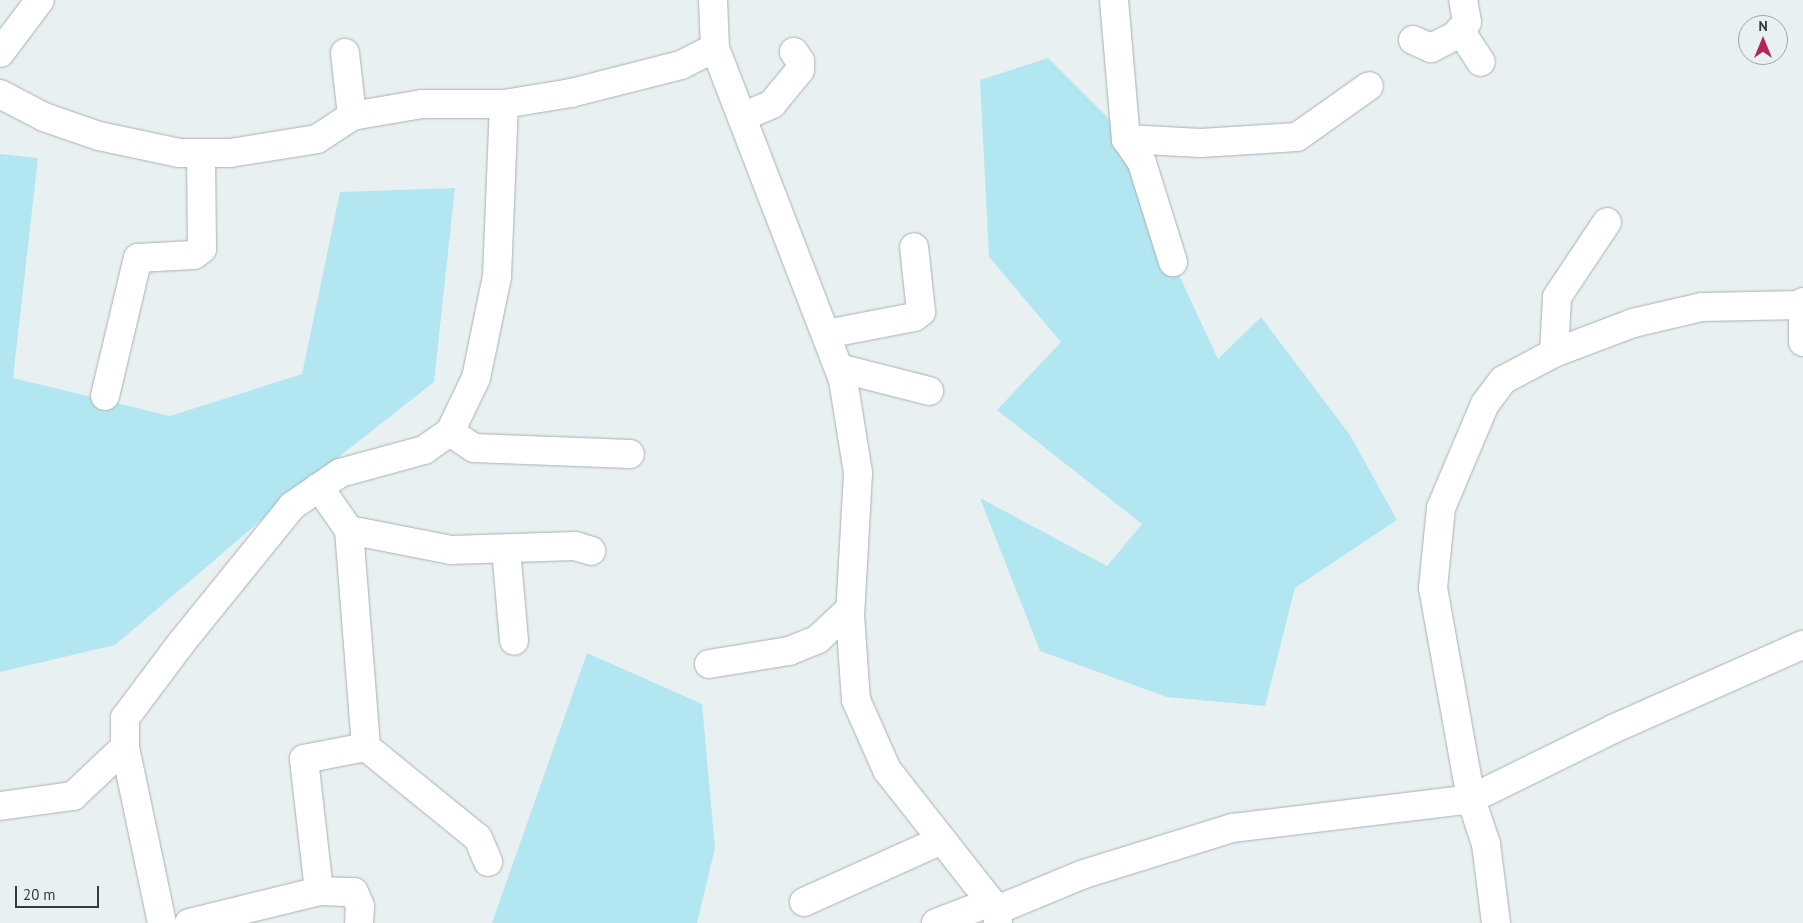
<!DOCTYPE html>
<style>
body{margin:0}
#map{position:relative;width:1803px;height:923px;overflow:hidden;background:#e9f0f2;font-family:"PT Sans",sans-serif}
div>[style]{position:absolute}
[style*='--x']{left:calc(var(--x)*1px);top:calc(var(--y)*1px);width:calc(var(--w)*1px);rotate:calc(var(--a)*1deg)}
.green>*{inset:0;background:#b2e7f2}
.roads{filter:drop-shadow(0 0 1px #a9b0b2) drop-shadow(0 0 1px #a9b0b2)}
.minor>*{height:28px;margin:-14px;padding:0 14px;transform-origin:14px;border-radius:14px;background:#fff}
span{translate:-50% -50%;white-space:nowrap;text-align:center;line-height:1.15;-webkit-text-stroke:5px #e9f0f2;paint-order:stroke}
.north{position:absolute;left:1738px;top:15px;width:50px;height:50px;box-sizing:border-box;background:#e9f0f2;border:1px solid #a2a7a9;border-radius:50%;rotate:0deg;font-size:14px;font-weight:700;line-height:20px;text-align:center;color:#373a3b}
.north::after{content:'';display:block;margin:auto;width:18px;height:22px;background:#b1245e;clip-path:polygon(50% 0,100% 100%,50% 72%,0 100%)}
.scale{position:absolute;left:15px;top:886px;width:84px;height:22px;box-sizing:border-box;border:2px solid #373a3b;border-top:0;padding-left:6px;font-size:15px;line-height:18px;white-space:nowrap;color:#373a3b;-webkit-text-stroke:4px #e9f0f2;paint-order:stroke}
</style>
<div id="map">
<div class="green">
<i style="clip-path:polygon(1048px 58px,1142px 152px,1167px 249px,1218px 359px,1261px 317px,1350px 435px,1397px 520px,1295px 588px,1265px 706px,1167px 697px,1040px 651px,980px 498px,1107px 566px,1142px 524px,997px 410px,1061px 342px,989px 257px,980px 80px)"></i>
<i style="clip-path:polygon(0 154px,38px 158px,13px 378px,170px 416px,302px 374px,340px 192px,455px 188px,434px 382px,294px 492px,115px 645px,0 672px)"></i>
<i style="clip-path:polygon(587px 653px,702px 704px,715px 848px,697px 923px,492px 923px)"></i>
</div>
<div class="roads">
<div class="minor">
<i style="--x:713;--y:0;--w:48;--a:87.6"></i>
<i style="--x:715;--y:48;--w:356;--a:68.9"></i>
<i style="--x:843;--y:380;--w:94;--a:80.8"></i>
<i style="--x:858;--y:473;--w:142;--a:93.2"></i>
<i style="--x:850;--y:615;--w:85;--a:86"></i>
<i style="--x:856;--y:700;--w:77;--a:66.1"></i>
<i style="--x:887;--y:770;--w:178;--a:51.8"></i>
<i style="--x:997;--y:910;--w:13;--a:86"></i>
<i style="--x:1114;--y:0;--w:140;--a:85.1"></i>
<i style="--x:1126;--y:139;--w:29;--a:56"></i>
<i style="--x:1142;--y:163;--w:104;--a:72.6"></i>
<i style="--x:1460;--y:30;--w:38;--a:57"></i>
<i style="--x:1413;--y:40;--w:20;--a:24"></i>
<i style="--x:1431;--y:48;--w:27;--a:-27"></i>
<i style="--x:1455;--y:36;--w:18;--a:-49"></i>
<i style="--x:1467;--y:22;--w:22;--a:-100"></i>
<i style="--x:0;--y:53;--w:66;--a:-53"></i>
<i style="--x:345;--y:53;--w:63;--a:83.7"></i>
<i style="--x:0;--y:94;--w:50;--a:27.6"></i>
<i style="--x:44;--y:117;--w:58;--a:19.1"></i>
<i style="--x:99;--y:136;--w:82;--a:12"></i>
<i style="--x:179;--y:153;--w:51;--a:0"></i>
<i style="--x:230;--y:153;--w:88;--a:-9.1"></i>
<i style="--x:317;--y:139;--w:42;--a:-33.3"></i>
<i style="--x:352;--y:116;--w:71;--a:-9.7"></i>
<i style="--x:422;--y:104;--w:82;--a:0"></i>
<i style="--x:504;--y:104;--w:68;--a:-9.3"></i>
<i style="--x:571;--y:93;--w:114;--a:-14.3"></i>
<i style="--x:681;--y:65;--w:38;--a:-27"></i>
<i style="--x:742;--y:117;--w:33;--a:-23"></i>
<i style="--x:772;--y:104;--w:44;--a:-50.5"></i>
<i style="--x:800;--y:70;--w:9;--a:-90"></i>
<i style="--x:800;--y:61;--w:11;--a:-124"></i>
<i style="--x:1126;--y:139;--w:75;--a:3.1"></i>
<i style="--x:1201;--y:143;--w:96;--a:-3.6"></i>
<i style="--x:1297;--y:137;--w:88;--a:-35.3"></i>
<i style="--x:1803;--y:302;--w:40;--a:90"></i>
<i style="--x:826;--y:334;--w:90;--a:-10.9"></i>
<i style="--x:914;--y:317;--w:9;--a:-36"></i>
<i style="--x:921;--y:312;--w:65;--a:-96.1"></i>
<i style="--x:1554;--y:353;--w:56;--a:-86.9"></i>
<i style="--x:1557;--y:297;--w:90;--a:-56.3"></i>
<i style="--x:839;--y:368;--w:93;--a:14.3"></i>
<i style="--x:105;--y:396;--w:142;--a:-76.6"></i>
<i style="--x:138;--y:258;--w:56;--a:-3.1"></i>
<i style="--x:194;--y:255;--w:10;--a:-37"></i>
<i style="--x:202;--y:249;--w:96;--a:-90.6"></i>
<i style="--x:450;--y:432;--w:29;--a:34"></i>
<i style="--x:474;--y:448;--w:156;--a:2.2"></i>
<i style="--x:319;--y:487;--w:52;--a:55.1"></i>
<i style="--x:349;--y:530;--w:218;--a:85.5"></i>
<i style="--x:349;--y:530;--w:104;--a:11.1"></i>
<i style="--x:451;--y:550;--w:124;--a:-1.8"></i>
<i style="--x:575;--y:546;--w:17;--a:17"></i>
<i style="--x:506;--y:549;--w:92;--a:85"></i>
<i style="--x:709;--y:664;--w:81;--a:-9.2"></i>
<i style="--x:789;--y:651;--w:31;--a:-22"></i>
<i style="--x:818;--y:639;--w:44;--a:-43.2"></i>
<i style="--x:0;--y:806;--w:74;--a:-7.8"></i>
<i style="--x:73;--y:796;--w:71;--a:-43.3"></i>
<i style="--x:319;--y:891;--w:133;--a:-96.5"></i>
<i style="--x:304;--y:759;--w:63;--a:-11"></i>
<i style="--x:366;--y:747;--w:144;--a:39.1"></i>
<i style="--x:478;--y:838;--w:26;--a:67"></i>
<i style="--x:804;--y:902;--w:151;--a:-24.2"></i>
<i style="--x:997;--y:910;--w:94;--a:-22.5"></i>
<i style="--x:1084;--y:874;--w:156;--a:-17.2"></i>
<i style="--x:1233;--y:828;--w:240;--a:-6.9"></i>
<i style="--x:1471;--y:799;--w:158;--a:-26.2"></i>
<i style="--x:1613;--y:729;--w:208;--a:-23.9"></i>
<i style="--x:162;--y:923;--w:180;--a:-101.9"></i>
<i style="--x:125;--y:747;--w:29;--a:-90"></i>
<i style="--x:125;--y:718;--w:95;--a:-53.1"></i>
<i style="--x:182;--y:642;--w:175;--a:-51"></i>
<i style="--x:292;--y:506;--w:58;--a:-34.5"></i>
<i style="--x:340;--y:473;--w:87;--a:-15.3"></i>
<i style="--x:424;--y:450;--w:32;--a:-35"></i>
<i style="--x:450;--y:432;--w:60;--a:-64.3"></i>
<i style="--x:476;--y:378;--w:103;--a:-78.3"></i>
<i style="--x:497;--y:277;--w:173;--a:-87.7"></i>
<i style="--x:189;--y:923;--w:134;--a:-13.8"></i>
<i style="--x:319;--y:891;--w:35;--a:2"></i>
<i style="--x:354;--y:892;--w:15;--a:67"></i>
<i style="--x:360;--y:906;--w:17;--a:93"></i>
<i style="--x:936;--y:923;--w:59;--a:-20.9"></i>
<i style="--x:1496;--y:923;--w:80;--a:-97.2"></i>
<i style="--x:1486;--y:844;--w:47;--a:-108.4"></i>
<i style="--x:1471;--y:799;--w:214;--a:-100.2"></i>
<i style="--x:1433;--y:588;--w:80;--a:-84.3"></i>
<i style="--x:1441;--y:508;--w:113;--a:-67.1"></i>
<i style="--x:1485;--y:404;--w:30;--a:-53"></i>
<i style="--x:1503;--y:380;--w:58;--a:-27.9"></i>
<i style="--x:1554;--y:353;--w:85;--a:-20.8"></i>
<i style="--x:1633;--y:323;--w:71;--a:-13.1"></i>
<i style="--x:1702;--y:307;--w:100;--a:-1.1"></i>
</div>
</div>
<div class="north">N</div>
<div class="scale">20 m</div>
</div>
